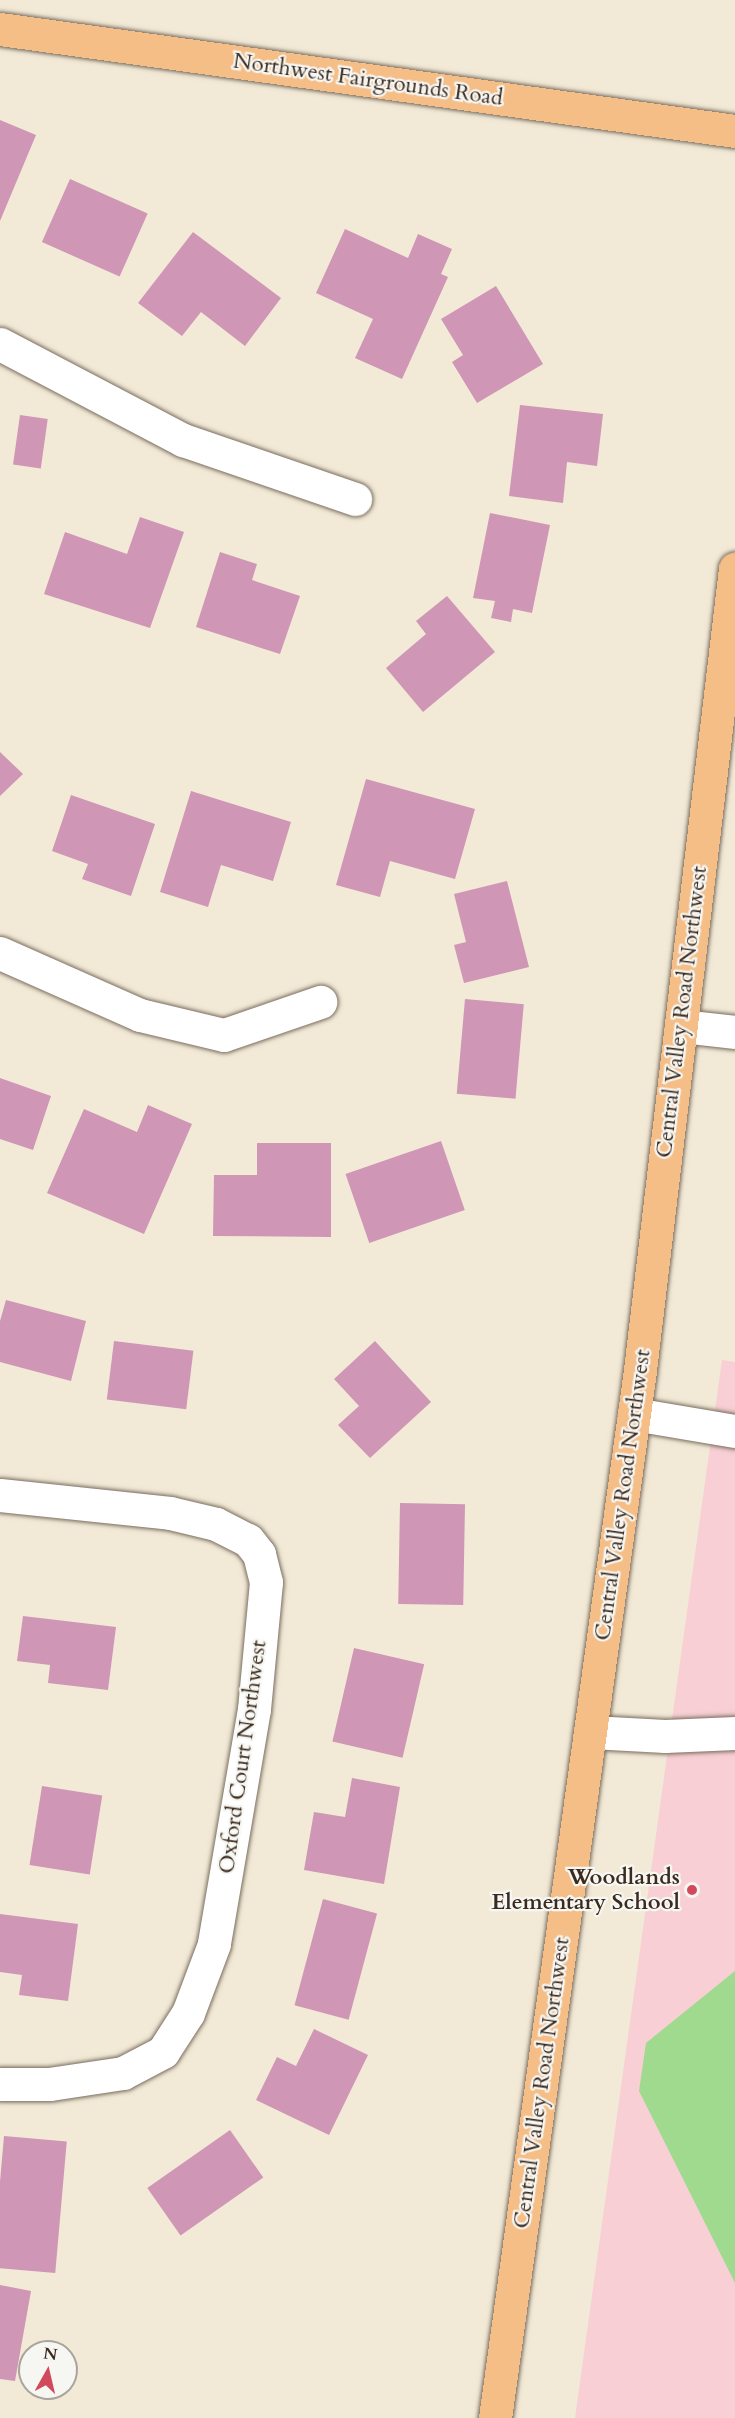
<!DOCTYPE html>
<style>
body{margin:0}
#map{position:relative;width:735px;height:2418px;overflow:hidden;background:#f2ead7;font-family:Cardo,serif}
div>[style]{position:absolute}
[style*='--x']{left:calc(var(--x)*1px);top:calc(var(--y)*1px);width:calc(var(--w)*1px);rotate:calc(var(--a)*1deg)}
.built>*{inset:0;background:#f7cfd4}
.green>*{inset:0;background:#9fda8e}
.building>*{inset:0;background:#cf96b6;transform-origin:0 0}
.roads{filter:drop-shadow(0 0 2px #7b6d5f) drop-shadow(0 0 2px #7b6d5f)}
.minor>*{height:33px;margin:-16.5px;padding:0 16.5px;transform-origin:16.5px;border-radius:16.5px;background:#fff}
.major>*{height:33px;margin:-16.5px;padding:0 16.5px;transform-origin:16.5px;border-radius:16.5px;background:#f6be87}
.dots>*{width:16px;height:16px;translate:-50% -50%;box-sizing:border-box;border:3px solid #f6f6f2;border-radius:50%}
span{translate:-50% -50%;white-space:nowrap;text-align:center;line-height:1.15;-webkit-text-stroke:4.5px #f6f6f2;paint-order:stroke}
.street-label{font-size:22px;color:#3b2a1e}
.poi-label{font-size:22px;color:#3b2a1e;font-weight:700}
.right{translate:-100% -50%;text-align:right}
.north{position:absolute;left:18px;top:2340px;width:60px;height:60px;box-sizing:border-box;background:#f6f6f2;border:2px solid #aba49d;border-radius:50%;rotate:8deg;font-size:16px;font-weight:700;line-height:24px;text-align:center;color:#3b2a1e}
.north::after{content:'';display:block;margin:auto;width:21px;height:27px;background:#d1495b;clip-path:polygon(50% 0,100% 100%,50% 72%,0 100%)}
</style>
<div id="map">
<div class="built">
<i style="clip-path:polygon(722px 1360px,735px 1362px,735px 2418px,575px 2418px)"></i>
</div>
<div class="green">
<i style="clip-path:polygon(735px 1971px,735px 2283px,639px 2091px,646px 2043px)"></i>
</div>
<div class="building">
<i style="clip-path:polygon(0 120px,36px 135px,0 221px)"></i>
<i style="left:70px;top:179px;width:85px;height:69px;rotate:24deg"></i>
<i style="clip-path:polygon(345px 229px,408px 258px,418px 234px,452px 249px,441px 274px,448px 277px,402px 379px,355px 358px,373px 319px,316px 293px)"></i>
<i style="clip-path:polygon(193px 232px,281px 298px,245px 346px,201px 312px,182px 336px,138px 303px)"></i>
<i style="clip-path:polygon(496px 286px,543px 364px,477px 403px,452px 362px,463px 355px,441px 319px)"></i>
<i style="clip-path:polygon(520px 405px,603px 414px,597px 466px,567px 462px,563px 503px,509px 496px)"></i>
<i style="left:20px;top:415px;width:28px;height:50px;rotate:8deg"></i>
<i style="clip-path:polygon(490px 513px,550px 525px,532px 613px,513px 609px,511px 622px,491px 618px,495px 601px,473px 598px)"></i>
<i style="clip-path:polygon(140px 517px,184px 532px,150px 628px,44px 594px,65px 532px,127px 554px)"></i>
<i style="clip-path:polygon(220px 552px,257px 564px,252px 580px,300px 596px,280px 654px,196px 627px)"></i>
<i style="clip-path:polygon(447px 596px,495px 652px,423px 712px,386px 668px,426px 634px,416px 621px)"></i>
<i style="clip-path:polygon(0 752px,23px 774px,0 796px)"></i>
<i style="clip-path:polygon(366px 779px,475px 809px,455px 879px,390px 861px,380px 897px,336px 885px)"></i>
<i style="clip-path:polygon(191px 791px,291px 822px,273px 881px,221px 865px,208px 907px,160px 892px)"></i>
<i style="clip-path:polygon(71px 795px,155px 824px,131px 896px,82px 879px,88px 864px,52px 851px)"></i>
<i style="clip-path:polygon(507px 881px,529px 967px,464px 983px,454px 945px,466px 942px,454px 894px)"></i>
<i style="left:465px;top:999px;width:59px;height:95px;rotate:5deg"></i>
<i style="clip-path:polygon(0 1078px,51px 1096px,33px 1150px,0 1139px)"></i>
<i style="clip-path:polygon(148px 1105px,192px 1124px,144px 1234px,47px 1193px,84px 1109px,137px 1132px)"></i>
<i style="left:441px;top:1141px;width:73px;height:101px;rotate:71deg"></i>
<i style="clip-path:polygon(257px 1143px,331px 1143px,331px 1237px,213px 1236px,214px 1175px,257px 1175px)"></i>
<i style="clip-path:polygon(6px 1300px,86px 1321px,71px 1381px,0 1362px,0 1321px)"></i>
<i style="left:114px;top:1341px;width:80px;height:59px;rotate:7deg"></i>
<i style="clip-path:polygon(375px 1341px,431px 1402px,370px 1458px,338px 1425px,359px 1406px,334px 1379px)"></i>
<i style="left:400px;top:1503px;width:65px;height:101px;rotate:1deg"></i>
<i style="clip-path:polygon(23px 1616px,116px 1627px,108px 1690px,48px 1683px,50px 1665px,17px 1661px)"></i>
<i style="left:354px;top:1648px;width:72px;height:96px;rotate:13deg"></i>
<i style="clip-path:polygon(352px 1778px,400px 1787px,384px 1884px,304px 1870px,314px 1812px,345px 1817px)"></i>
<i style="left:42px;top:1786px;width:61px;height:80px;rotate:9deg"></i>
<i style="left:323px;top:1899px;width:56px;height:110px;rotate:15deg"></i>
<i style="clip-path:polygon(0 1914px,78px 1924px,68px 2001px,19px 1995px,22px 1975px,0 1972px)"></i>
<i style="clip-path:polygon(314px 2029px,368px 2055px,329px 2135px,256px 2100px,277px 2057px,296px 2066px)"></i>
<i style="left:230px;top:2130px;width:58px;height:101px;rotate:55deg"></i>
<i style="left:4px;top:2136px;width:63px;height:132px;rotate:5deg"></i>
<i style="clip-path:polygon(0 2285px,31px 2291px,15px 2381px,0 2379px)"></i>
</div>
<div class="roads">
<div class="minor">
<i style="--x:0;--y:344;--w:207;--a:27.7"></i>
<i style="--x:183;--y:440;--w:182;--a:18.9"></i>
<i style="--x:0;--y:953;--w:153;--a:23.9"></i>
<i style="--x:140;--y:1015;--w:86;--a:13.4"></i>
<i style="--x:224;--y:1035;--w:102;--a:-19"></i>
<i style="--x:681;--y:1026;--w:54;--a:6.3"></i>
<i style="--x:634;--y:1414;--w:102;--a:9.6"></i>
<i style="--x:0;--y:1495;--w:171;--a:6"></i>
<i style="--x:170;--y:1513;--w:47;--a:13.4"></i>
<i style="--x:216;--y:1524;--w:36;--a:27"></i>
<i style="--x:248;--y:1540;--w:18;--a:52"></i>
<i style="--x:259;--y:1554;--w:29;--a:76"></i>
<i style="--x:266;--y:1582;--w:128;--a:95.4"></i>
<i style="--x:254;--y:1709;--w:238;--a:99.7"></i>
<i style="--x:214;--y:1944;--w:74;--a:110.6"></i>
<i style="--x:188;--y:2013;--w:46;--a:122.7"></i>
<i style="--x:163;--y:2052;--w:45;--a:152.3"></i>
<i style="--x:123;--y:2073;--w:75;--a:171.5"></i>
<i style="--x:49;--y:2084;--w:49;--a:180"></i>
<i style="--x:591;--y:1732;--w:74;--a:3.1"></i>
<i style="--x:665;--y:1736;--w:70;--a:-2.5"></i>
</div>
<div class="major">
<i style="--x:0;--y:29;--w:742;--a:7.9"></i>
<i style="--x:495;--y:2418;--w:1058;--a:-82.12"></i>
<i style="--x:640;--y:1370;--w:807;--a:-83.24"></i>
</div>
</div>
<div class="dots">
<i style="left:692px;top:1890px;background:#d1495b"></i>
</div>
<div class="street-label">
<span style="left:368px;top:80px;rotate:8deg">Northwest Fairgrounds Road</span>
<span style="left:682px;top:1012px;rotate:-83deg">Central Valley Road Northwest</span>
<span style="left:623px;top:1495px;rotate:-82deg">Central Valley Road Northwest</span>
<span style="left:243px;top:1757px;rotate:-82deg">Oxford Court Northwest</span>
<span style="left:542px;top:2083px;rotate:-82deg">Central Valley Road Northwest</span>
</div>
<div class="poi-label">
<span class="right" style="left:680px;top:1890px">Woodlands<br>Elementary School</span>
</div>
<div class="north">N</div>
</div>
